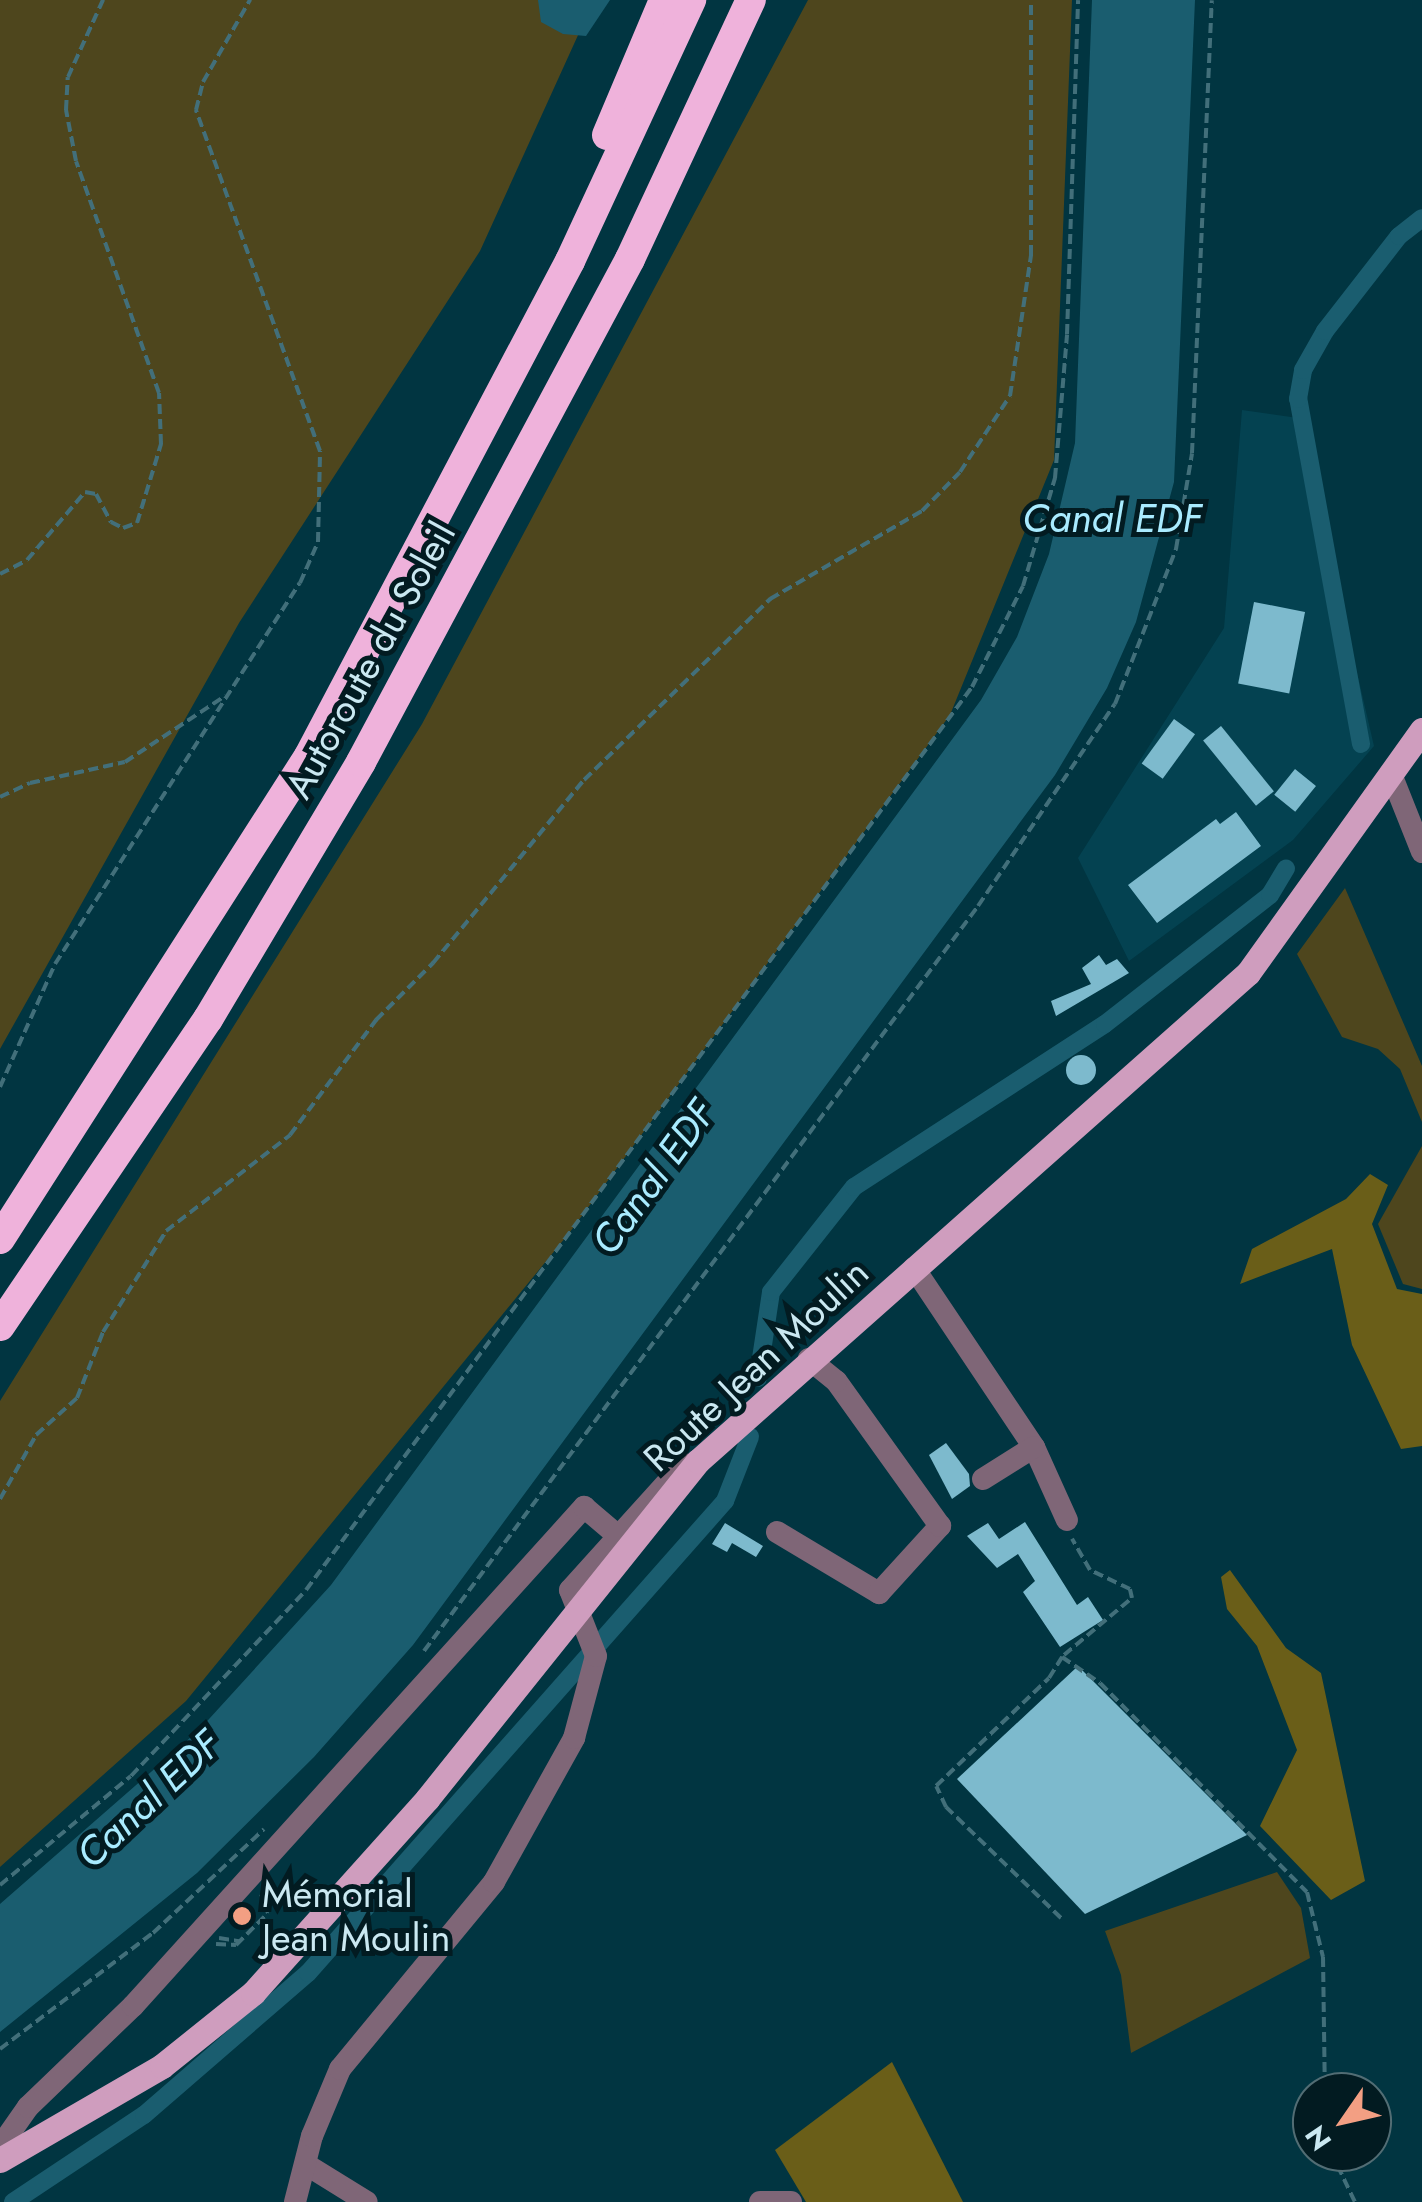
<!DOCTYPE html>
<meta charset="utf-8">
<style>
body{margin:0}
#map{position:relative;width:1422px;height:2202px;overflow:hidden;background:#013541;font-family:Jost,sans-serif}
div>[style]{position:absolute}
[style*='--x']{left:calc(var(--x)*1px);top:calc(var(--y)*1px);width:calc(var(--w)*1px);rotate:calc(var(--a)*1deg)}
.built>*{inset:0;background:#044251}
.green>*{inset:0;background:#4e461d}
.forest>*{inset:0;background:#6a5e18}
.water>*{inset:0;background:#1a5d6f}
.canal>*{height:18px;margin:-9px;padding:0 9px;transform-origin:9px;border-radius:9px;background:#1a5d6f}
.building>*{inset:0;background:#7dbacd;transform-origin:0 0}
.round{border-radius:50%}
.path>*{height:4px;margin-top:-2px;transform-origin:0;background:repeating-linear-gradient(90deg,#426f7a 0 10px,transparent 0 15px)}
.minor>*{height:22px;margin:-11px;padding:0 11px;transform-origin:11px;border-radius:11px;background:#7f6677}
.major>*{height:25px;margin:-12.5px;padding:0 12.5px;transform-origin:12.5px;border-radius:12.5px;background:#cf9dbe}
.highway>*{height:30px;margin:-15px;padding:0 15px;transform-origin:15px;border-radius:15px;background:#efb2db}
.dots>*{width:28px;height:28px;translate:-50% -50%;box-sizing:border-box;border:5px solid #021b21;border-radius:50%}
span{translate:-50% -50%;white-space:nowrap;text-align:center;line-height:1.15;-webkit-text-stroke:10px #021b21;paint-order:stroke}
.street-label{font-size:38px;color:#cae8f1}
.poi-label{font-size:38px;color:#cae8f1}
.left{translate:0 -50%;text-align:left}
.water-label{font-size:40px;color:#a9ebff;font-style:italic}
.north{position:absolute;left:1292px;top:2072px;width:100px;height:100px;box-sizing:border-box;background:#021b21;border:2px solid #526d74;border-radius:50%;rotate:236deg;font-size:28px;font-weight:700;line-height:40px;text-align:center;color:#cae8f1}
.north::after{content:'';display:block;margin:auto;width:35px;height:45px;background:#f39f83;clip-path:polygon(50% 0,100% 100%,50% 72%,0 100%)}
</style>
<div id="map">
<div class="built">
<i style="clip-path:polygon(1242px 410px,1298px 418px,1374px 746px,1293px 840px,1129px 961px,1078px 858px,1224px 628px)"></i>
</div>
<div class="green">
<i style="clip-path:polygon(0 0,594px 0,480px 251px,239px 623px,0 1049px)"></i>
<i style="clip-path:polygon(808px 0,1072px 0,1054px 460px,950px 715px,570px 1232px,186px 1701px,0 1867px,0 1401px,422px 724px)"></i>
<i style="clip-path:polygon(1345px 888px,1422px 1066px,1422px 1122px,1400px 1069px,1378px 1049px,1342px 1037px,1297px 954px)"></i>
<i style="clip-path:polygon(1422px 1146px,1422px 1289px,1403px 1284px,1378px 1224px)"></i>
<i style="clip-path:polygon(1277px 1872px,1301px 1908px,1310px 1958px,1131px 2053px,1121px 1975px,1105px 1931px)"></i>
</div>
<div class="forest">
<i style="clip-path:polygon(1370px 1174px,1388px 1185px,1372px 1224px,1397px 1289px,1422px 1294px,1422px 1446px,1401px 1449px,1352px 1345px,1332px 1249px,1240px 1284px,1252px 1249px,1346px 1199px)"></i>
<i style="clip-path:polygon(1230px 1570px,1286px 1648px,1321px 1673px,1365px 1881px,1331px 1900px,1260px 1826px,1297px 1750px,1257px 1646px,1227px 1609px,1221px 1577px)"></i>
<i style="clip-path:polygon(892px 2062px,963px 2202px,806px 2202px,775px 2150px)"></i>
</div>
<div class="water">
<i style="clip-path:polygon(538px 0,610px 0,586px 36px,563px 34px,541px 22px)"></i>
<i style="clip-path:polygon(1092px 0,1195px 0,1174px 482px,1136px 622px,1107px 688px,1055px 775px,413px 1645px,314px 1757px,197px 1873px,0 2032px,0 1904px,199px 1730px,331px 1585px,981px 700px,1017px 637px,1049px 554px,1075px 443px)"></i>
</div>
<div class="canal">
<i style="--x:1361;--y:744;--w:351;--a:-100.3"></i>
<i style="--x:1298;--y:399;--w:29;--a:-80"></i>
<i style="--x:1303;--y:370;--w:45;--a:-60.6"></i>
<i style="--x:1325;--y:331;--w:120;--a:-52.1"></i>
<i style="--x:1399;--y:236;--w:29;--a:-38"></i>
<i style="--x:758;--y:1378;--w:87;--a:-81.4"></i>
<i style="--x:771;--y:1292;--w:134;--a:-51.7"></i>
<i style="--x:854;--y:1187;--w:299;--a:-33"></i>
<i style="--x:1105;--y:1024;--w:209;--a:-38"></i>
<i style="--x:1270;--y:895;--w:31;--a:-59"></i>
<i style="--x:13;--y:2202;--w:157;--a:-33.6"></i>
<i style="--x:144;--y:2115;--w:217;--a:-40.9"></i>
<i style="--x:308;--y:1973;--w:630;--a:-48.54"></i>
<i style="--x:725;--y:1501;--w:69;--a:-68.7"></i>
</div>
<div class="building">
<i style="left:1254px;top:602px;width:52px;height:83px;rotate:11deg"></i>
<i style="left:1174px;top:719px;width:26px;height:55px;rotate:36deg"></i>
<i style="left:1221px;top:726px;width:84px;height:23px;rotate:51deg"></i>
<i style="left:1295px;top:769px;width:27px;height:33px;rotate:39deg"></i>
<i style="clip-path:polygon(1236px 812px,1261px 846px,1157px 923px,1128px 885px,1216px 819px,1220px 824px)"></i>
<i style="clip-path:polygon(1099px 955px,1106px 965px,1117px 959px,1129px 973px,1056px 1016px,1051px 1001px,1091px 984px,1082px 968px)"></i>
<i class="round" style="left:1066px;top:1055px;width:30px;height:30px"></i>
<i style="clip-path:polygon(946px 1443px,969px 1474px,970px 1486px,952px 1499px,929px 1455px)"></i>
<i style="clip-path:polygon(1025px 1522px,1077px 1605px,1088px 1597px,1103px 1620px,1060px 1647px,1023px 1592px,1035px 1581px,1018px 1554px,997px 1568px,967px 1536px,988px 1523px,999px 1539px)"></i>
<i style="clip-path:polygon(725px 1523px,763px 1546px,756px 1557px,732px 1543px,727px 1552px,712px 1544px)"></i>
<i style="clip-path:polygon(1078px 1666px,1247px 1835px,1085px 1914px,957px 1779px)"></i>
</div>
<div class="path">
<i style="--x:0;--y:574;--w:30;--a:-27"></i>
<i style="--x:27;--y:560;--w:89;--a:-49.5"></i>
<i style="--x:85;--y:492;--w:11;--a:10"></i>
<i style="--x:96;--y:494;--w:32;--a:62"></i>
<i style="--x:111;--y:522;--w:13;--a:27"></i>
<i style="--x:123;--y:528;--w:15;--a:-20"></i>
<i style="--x:137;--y:523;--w:83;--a:-73.1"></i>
<i style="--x:161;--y:444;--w:51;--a:-92.2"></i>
<i style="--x:159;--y:393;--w:246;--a:-109.7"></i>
<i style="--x:76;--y:161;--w:52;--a:-101.1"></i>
<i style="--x:66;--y:110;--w:33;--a:-87"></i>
<i style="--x:68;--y:77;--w:85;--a:-65.6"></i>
<i style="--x:0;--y:797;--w:33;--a:-25"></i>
<i style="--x:30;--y:783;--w:97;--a:-12.5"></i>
<i style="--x:125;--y:762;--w:120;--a:-33.4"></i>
<i style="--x:0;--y:1087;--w:135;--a:-65.9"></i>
<i style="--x:55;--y:964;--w:453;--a:-57.3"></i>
<i style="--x:300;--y:583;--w:45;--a:-66.3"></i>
<i style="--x:318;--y:542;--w:91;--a:-88.7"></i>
<i style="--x:320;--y:451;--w:363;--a:-110"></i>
<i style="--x:196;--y:110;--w:29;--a:-76"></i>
<i style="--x:203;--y:82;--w:95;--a:-60.2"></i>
<i style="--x:0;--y:1499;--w:73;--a:-60.6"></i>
<i style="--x:36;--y:1435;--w:55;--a:-42.1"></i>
<i style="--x:77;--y:1398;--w:71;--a:-68.5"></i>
<i style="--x:103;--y:1332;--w:119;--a:-58"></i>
<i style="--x:166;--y:1231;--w:157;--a:-37.7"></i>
<i style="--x:290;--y:1135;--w:144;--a:-53.2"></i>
<i style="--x:376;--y:1020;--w:81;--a:-45"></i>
<i style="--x:433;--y:963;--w:237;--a:-50.5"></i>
<i style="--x:584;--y:780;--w:260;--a:-44.2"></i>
<i style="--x:770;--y:599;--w:176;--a:-30.1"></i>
<i style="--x:922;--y:511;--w:54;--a:-45.7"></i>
<i style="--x:960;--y:472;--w:91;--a:-56.7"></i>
<i style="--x:1010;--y:396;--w:143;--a:-81.5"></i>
<i style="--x:1031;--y:255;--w:255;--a:-90"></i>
<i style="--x:424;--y:1651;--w:928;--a:-53.36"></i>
<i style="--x:978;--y:906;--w:244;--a:-55.9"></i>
<i style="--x:1115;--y:704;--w:167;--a:-68.5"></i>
<i style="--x:1176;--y:549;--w:97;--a:-80.5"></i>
<i style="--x:1192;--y:453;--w:453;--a:-87.5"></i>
<i style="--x:1064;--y:1655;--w:89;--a:-40"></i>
<i style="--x:1132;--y:1598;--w:9;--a:-103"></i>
<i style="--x:1130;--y:1589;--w:44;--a:-154.6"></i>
<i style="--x:1090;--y:1570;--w:36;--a:-120"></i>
<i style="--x:0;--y:1885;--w:170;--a:-39.8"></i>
<i style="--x:131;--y:1776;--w:255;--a:-46.7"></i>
<i style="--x:306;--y:1590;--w:1122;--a:-53.59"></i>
<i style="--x:972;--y:687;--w:113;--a:-63.2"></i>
<i style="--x:1023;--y:586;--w:113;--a:-73.5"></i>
<i style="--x:1055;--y:478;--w:144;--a:-85.2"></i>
<i style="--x:1067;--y:334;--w:334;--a:-88.1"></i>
<i style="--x:1061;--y:1918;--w:160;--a:-136"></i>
<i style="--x:946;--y:1807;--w:23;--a:-115"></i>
<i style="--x:936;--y:1786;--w:156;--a:-43.7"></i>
<i style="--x:1049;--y:1678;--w:25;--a:-58"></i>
<i style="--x:1062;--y:1657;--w:46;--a:34.4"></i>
<i style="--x:1100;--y:1683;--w:294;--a:45.3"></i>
<i style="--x:1307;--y:1892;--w:67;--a:76.2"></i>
<i style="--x:1323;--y:1957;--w:135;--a:89.2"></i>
<i style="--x:219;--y:1938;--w:20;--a:9"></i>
<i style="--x:216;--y:1944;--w:20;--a:3"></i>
<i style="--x:236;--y:1945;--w:45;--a:-45"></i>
<i style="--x:268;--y:1913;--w:20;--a:-110"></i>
<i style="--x:0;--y:2049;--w:192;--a:-37.2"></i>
<i style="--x:153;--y:1933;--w:152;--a:-43.1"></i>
<i style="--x:1331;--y:2152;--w:55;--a:64.4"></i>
</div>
<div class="minor">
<i style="--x:1391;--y:774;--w:84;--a:68.3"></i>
<i style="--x:914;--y:1268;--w:216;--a:56.2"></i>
<i style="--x:1034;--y:1447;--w:80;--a:65.7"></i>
<i style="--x:983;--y:1479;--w:60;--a:-32.1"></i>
<i style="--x:777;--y:1532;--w:119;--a:30.9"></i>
<i style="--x:879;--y:1593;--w:91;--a:-47.7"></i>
<i style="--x:940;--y:1526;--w:178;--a:-125.6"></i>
<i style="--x:836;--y:1381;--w:35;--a:-141"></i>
<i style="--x:0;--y:2147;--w:49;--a:-55"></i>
<i style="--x:28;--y:2107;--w:146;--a:-43.9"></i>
<i style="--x:133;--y:2006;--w:673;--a:-47.89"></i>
<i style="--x:584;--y:1507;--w:43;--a:40.3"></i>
<i style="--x:307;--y:2165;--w:70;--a:31.7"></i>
<i style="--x:295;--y:2202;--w:68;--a:-75.6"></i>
<i style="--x:312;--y:2136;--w:73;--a:-67.3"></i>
<i style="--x:340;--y:2069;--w:242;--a:-50.5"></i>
<i style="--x:494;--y:1882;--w:165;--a:-60.9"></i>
<i style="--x:574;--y:1738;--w:85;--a:-75"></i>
<i style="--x:596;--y:1656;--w:71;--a:-111.5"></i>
<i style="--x:570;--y:1590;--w:170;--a:-47.9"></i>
<i style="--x:760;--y:2202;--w:31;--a:0"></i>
</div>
<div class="major">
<i style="--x:0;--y:2160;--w:187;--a:-30.1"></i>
<i style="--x:162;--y:2066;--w:117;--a:-38.7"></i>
<i style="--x:253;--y:1993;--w:261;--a:-48.1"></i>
<i style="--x:427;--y:1799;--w:433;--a:-51.3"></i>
<i style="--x:698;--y:1461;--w:735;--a:-41.58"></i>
<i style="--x:1248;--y:973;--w:299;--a:-54.4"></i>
</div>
<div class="highway">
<i style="--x:607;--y:135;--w:147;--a:-67.1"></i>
<i style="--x:0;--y:1239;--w:573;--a:-57.39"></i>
<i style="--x:309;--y:756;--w:560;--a:-62.2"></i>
<i style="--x:570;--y:261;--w:288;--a:-65.1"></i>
<i style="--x:0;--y:1326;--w:371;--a:-55.9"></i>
<i style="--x:208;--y:1019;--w:299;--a:-59.2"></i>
<i style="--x:361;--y:762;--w:570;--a:-61.86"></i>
<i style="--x:630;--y:259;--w:286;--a:-65"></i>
</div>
<div class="dots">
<i style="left:242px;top:1916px;background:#f39f83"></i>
</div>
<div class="street-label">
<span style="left:370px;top:660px;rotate:-61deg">Autoroute du Soleil</span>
<span style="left:756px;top:1365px;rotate:-43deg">Route Jean Moulin</span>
</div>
<div class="poi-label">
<span class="left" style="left:262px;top:1916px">Mémorial<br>Jean Moulin</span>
</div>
<div class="water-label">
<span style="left:1112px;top:518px">Canal EDF</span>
<span style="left:653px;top:1177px;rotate:-54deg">Canal EDF</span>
<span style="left:148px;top:1799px;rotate:-43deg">Canal EDF</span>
</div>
<div class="north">N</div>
</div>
